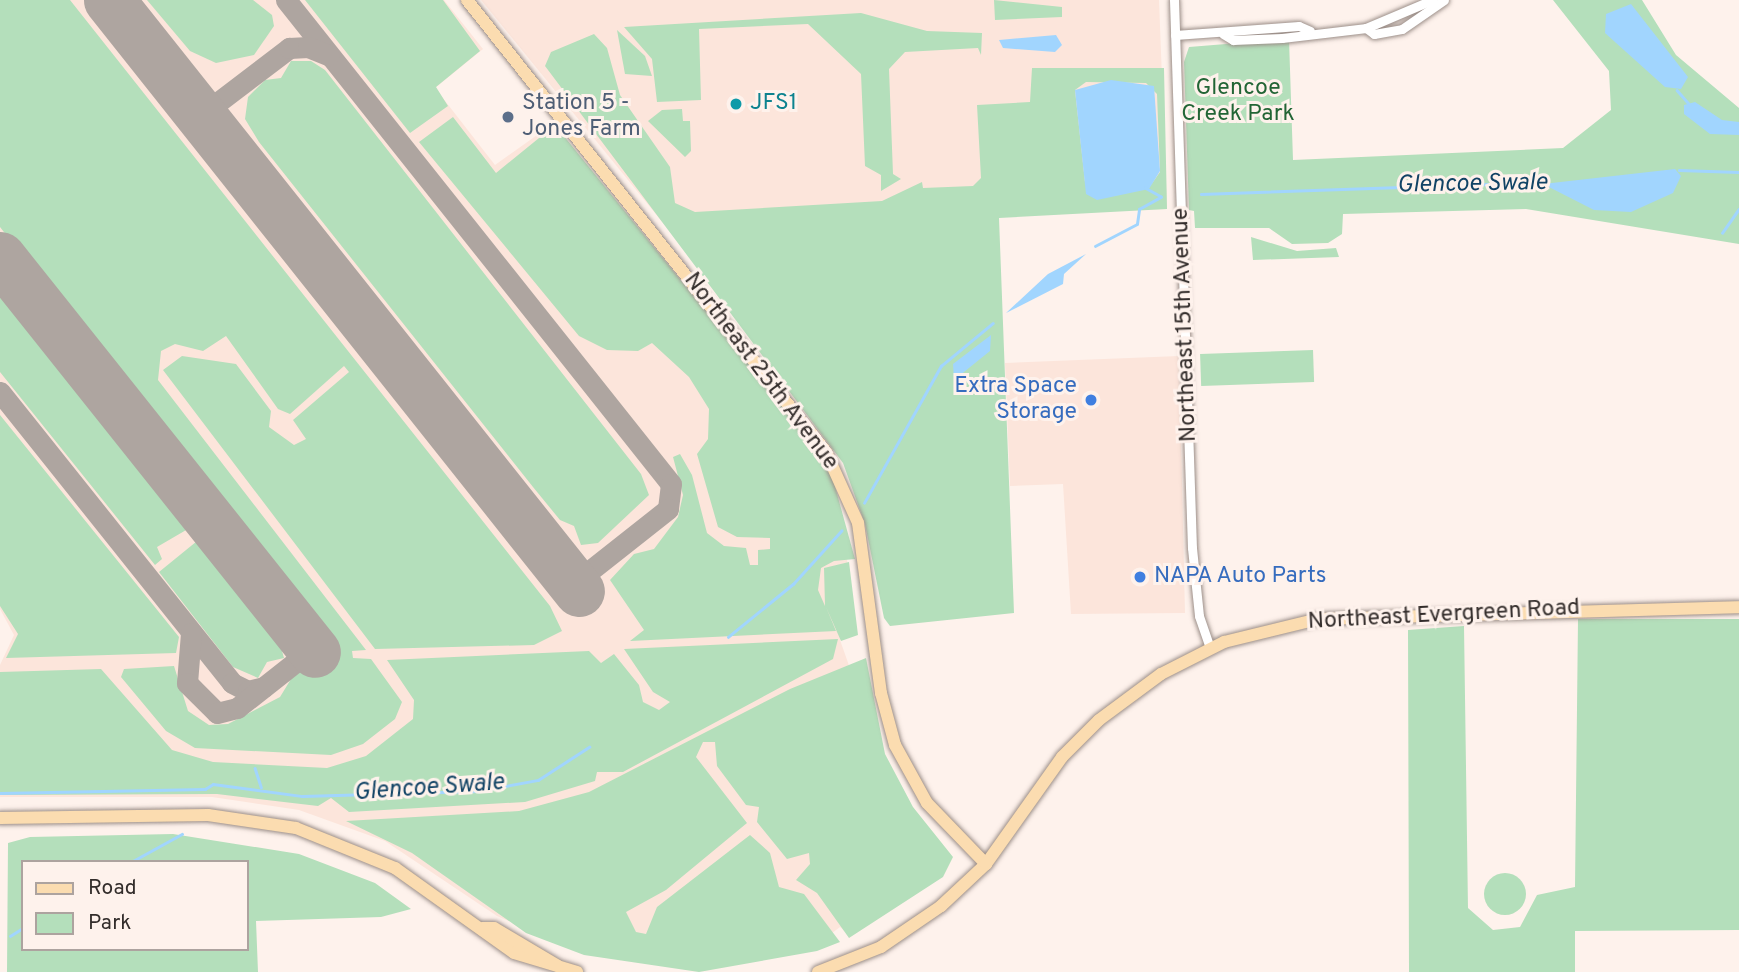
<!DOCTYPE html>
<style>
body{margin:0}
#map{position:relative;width:1739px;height:972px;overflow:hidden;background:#fef2ec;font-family:Overpass,sans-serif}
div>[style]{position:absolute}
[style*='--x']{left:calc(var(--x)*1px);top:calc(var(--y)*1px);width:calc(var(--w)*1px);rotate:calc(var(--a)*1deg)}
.built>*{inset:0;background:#fce5db}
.green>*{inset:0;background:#b4dfbb;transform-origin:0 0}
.round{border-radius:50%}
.water>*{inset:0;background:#a1d5fe}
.stream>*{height:2.5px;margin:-1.25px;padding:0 1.25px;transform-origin:1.25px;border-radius:1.25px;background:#a1d5fe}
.taxiway>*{height:21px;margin:-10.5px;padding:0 10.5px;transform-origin:10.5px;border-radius:10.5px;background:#aea5a0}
.runway>*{height:51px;margin:-25.5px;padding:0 25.5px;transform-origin:25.5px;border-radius:25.5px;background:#aea5a0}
.roads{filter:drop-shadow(0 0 2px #9c8f89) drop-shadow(0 0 2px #9c8f89)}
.minor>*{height:9px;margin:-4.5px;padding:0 4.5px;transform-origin:4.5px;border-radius:4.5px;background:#fff}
.major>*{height:12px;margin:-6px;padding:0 6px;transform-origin:6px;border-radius:6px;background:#fbdcb0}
.dots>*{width:19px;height:19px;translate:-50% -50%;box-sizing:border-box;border:4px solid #fef2ec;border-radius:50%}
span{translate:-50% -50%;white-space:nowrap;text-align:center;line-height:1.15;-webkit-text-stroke:6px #fef2ec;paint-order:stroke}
.park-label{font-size:23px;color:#226535}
.service-label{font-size:23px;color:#4e5e75}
.left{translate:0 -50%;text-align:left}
.culture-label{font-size:23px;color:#0d838f}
.street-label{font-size:23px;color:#332d2b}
.shop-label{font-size:23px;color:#366cbe}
.right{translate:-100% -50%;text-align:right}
.water-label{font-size:24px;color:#114365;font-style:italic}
.legend{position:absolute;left:21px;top:860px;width:228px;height:91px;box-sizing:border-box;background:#fef2ec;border:2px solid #ada39f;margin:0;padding:9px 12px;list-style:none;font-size:21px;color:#332d2b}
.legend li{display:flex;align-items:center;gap:14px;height:35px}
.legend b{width:35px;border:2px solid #ada39f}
</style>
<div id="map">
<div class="built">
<i style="clip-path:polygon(0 0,444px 0,483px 49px,435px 88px,495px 165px,547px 128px,774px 414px,847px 560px,857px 634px,840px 640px,852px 674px,848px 934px,840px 927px,815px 946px,550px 938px,497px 916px,385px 841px,299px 810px,212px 797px,0 797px,0 665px,14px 635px,0 609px)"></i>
<i style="clip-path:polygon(481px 0,1159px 0,1167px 209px,668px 229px)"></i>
<i style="clip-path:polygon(1179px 356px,1185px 613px,1071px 614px,1063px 484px,1010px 486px,1005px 363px)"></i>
</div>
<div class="green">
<i style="clip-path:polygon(0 0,70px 0,550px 606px,562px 631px,534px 645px,375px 649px,163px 370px,182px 356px,236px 364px,271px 411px,269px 427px,294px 445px,306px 439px,293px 420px,349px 372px,344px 366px,290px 414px,278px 409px,226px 336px,203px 351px,175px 344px,161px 351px,158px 380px,366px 650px,352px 651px,353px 658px,371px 659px,402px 702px,395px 719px,363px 744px,331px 755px,195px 748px,166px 731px,121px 677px,124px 669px,174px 666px,188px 711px,209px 725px,228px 724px,280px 697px,291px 679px,331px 648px,0 227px)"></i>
<i style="clip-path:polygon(147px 0,253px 0,272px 15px,274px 26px,254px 55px,216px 63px,190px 51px)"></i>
<i style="clip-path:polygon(305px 0,443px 0,480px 51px,436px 87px,448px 106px,410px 133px)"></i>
<i style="clip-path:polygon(994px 0,1062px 7px,1062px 17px,995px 20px)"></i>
<i style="clip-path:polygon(1553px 0,1642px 0,1676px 55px,1739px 108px,1739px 244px,1526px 209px,1343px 214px,1342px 234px,1328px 243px,1292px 244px,1269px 228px,1195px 228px,1194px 211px,1189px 210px,1184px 62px,1189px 47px,1289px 39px,1293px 160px,1563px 148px,1611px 110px,1609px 71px)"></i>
<i style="clip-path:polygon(861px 13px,927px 31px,982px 33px,981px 55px,978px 48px,905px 52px,889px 69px,893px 174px,901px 179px,881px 191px,881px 175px,865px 166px,861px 74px,808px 24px,699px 29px,701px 100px,657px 102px,652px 59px,624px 27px)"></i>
<i style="clip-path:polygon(617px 30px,645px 56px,652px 76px,625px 74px)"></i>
<i style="clip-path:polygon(evenodd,594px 34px,607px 48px,620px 95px,670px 167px,675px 203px,695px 212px,882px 201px,922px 182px,923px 188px,973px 186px,981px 178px,977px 105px,1030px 102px,1032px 68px,1164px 68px,1167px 209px,999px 218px,1014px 613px,890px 626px,884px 618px,865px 524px,843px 463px,545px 66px,551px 52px,594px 34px,1086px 82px,1146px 83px,1157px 94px,1160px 172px,1148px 189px,1085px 182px,1075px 90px,1086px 82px)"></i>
<i style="clip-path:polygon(291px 61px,311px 61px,325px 70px,641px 474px,649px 495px,598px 543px,581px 545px,574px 526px,560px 520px,533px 487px,259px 142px,245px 119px,248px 97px,265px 80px,281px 78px)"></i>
<i style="clip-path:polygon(682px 109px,683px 121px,690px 121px,691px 151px,685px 157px,648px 121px,662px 110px)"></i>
<i style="clip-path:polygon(453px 117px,496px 173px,555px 125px,807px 436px,831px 472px,855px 559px,834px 561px,821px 568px,818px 590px,825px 606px,824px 568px,849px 562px,858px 635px,841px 641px,826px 607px,836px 631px,630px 641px,644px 630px,610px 580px,634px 554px,654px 549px,678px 517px,683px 495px,673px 457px,680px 454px,692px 475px,707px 533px,724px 546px,746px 548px,750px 565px,758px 565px,758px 550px,770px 549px,770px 538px,737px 537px,718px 527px,697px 454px,708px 439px,709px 409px,689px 377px,652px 343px,638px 351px,607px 350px,579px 336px,419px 142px)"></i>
<i style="clip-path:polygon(1251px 237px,1297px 251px,1336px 248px,1339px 257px,1253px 260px)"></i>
<i style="clip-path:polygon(0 292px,20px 308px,193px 526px,157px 547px,162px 559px,155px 565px,0 372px)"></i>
<i style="left:1313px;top:350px;width:32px;height:113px;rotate:88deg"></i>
<i style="clip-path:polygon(0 415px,179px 637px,176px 653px,6px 658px,18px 634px,0 606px)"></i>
<i style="clip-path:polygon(202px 537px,276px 630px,284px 658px,267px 662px,258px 678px,233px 667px,159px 572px)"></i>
<i style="clip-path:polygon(1578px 619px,1739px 619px,1739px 930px,1575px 931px,1575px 972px,1409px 972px,1408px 630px,1464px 626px,1468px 908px,1493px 930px,1520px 927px,1537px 895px,1575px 887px)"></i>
<i style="clip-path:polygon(838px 639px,833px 659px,623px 772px,597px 772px,595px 781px,525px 802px,349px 812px,331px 798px,318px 806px,217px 794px,0 795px,0 672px,101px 669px,172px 750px,213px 762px,327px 768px,366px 756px,413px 719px,414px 700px,387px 660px,589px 651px,601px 663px,614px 654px,639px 685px,643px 702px,659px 710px,670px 702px,653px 692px,624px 649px)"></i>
<i style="clip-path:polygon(866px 658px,885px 754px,913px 807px,953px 857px,943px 877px,849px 938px,817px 893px,796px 880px,810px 864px,809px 853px,787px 859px,757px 822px,759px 807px,746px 805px,717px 766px,715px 742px,703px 742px,696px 757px,747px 823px,666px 890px,626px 912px,636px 932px,646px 934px,657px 907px,750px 835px,770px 853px,779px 887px,804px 894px,840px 942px,817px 951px,699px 972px,584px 955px,526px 933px,412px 853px,346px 821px,519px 811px,589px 792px,790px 689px)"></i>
<i style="clip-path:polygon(evenodd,173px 834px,299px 854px,375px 883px,411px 909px,381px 917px,256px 921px,258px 972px,7px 972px,8px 843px,30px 837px,173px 834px,23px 862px,247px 862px,247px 949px,23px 949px,23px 862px)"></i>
<i class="round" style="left:1484px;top:873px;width:42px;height:42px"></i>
</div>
<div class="water">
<i style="clip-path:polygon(1631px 4px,1688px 77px,1681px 89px,1665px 87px,1605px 33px,1606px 14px)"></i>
<i style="clip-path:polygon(1056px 35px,1062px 45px,1055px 52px,1003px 48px,999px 40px)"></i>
<i style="clip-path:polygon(1111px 80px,1154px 86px,1160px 171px,1149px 189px,1097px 200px,1086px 194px,1075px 90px)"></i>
<i style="clip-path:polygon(1695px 102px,1722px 120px,1739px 122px,1739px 135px,1710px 134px,1684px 114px,1684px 105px)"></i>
<i style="clip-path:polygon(1675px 169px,1681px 176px,1673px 193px,1631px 212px,1594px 210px,1543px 184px)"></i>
<i style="clip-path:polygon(1086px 254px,1064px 274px,1063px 284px,1006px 313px,1048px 274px)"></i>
<i style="clip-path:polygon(991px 335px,990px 351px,954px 380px,953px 364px)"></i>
</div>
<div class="stream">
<i style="--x:1677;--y:90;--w:21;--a:49"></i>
<i style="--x:1679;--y:170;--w:60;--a:1.9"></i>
<i style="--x:1201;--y:194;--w:343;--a:-2"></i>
<i style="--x:1722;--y:233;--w:29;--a:-55"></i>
<i style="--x:1095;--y:246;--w:47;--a:-27.6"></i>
<i style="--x:1137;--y:224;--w:15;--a:-82"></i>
<i style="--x:1139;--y:209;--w:25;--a:-29"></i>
<i style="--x:1161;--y:197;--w:18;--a:-151"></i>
<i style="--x:864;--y:503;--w:157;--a:-60.7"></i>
<i style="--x:941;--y:366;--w:67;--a:-39.6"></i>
<i style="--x:728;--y:637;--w:84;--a:-39.2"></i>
<i style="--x:793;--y:584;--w:72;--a:-47.8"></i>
<i style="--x:255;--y:768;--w:20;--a:72"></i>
<i style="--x:0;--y:793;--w:205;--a:-1.1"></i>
<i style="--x:205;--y:789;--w:9;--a:-32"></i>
<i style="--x:213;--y:784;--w:90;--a:7.7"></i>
<i style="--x:302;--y:796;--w:176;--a:-1.6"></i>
<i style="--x:478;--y:791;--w:61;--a:-10.4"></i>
<i style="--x:538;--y:780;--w:61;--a:-32.9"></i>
<i style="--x:131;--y:862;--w:58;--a:-28.8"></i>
<i style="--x:10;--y:936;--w:15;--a:-32"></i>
</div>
<div class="taxiway">
<i style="--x:286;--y:0;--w:618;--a:51.5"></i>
<i style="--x:671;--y:484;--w:25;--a:97"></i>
<i style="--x:668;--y:509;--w:121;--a:141.7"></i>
<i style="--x:189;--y:101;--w:25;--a:12"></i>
<i style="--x:213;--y:106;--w:96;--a:-37.3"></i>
<i style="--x:289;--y:48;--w:19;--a:-3"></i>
<i style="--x:308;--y:47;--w:22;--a:22"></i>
<i style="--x:0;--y:275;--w:11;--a:-38"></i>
<i style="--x:0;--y:392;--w:372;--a:51.4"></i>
<i style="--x:232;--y:683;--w:18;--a:27"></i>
<i style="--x:248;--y:691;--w:16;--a:-14"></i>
<i style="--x:191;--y:633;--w:50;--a:94.6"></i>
<i style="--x:187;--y:683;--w:42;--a:45"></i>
<i style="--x:217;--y:713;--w:21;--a:-14"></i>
<i style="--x:237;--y:708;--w:95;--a:-38.2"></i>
</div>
<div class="runway">
<i style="--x:109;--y:0;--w:755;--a:51.51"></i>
<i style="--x:0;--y:257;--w:505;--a:51.43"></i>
</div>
<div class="roads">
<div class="minor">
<i style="--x:1174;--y:0;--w:548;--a:88.12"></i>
<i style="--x:1192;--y:548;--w:68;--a:84.1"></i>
<i style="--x:1199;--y:616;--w:34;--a:71"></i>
<i style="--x:1366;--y:28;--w:10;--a:37"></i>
<i style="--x:1374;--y:34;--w:28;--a:-10"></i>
<i style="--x:1402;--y:29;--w:51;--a:-34.6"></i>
<i style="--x:1223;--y:34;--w:12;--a:31"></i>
<i style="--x:1233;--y:40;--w:49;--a:-2.3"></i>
<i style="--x:1282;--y:38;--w:85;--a:-6.8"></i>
<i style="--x:1366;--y:28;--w:72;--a:-23"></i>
<i style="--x:1175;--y:35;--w:124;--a:-4.2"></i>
<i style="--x:1299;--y:26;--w:12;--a:24"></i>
</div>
<div class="major">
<i style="--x:467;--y:0;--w:577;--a:51.54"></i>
<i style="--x:826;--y:452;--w:78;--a:65.7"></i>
<i style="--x:858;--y:523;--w:172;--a:82.3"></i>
<i style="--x:881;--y:693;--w:54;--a:74.9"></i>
<i style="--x:895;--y:745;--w:66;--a:61.1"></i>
<i style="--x:927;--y:803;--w:85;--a:46"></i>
<i style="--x:0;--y:818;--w:208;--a:-0.8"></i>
<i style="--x:208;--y:815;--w:89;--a:8.4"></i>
<i style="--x:296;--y:828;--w:107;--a:22"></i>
<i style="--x:395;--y:868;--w:146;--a:35.5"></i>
<i style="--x:514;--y:953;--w:66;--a:16.8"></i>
<i style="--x:482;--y:928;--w:12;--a:0"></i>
<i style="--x:494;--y:928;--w:74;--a:30.7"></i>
<i style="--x:818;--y:972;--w:68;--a:-21.6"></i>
<i style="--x:881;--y:947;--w:73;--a:-34.3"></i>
<i style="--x:941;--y:906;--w:62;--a:-43"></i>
<i style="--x:986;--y:864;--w:131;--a:-54.6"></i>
<i style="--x:1062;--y:757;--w:52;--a:-45"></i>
<i style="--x:1099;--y:720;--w:77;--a:-36.6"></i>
<i style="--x:1161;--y:674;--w:71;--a:-26.9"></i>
<i style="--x:1224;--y:642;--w:97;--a:-13.7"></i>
<i style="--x:1318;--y:619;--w:421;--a:-1.6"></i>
</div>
</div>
<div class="dots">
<i style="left:736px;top:104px;background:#0f9aa8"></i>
<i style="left:508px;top:117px;background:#5c6f8a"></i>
<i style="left:1091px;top:400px;background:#3f7fe0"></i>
<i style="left:1140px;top:577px;background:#3f7fe0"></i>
</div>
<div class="park-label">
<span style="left:1238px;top:102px">Glencoe<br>Creek Park</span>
</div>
<div class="service-label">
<span class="left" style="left:522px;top:117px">Station 5 -<br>Jones Farm</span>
</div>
<div class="culture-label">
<span class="left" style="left:750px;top:104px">JFS1</span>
</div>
<div class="street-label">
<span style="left:1186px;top:325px;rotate:-92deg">Northeast 15th Avenue</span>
<span style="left:760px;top:372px;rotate:53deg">Northeast 25th Avenue</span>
<span style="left:1444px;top:616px;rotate:-3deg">Northeast Evergreen Road</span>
</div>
<div class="shop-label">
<span class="right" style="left:1077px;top:400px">Extra Space<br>Storage</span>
<span class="left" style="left:1154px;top:577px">NAPA Auto Parts</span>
</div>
<div class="water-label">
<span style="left:1472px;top:185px;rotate:-1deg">Glencoe Swale</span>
<span style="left:429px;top:789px;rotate:-4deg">Glencoe Swale</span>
</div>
<ul class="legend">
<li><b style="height:9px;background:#fbdcb0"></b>Road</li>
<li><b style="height:19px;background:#b4dfbb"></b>Park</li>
</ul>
</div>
